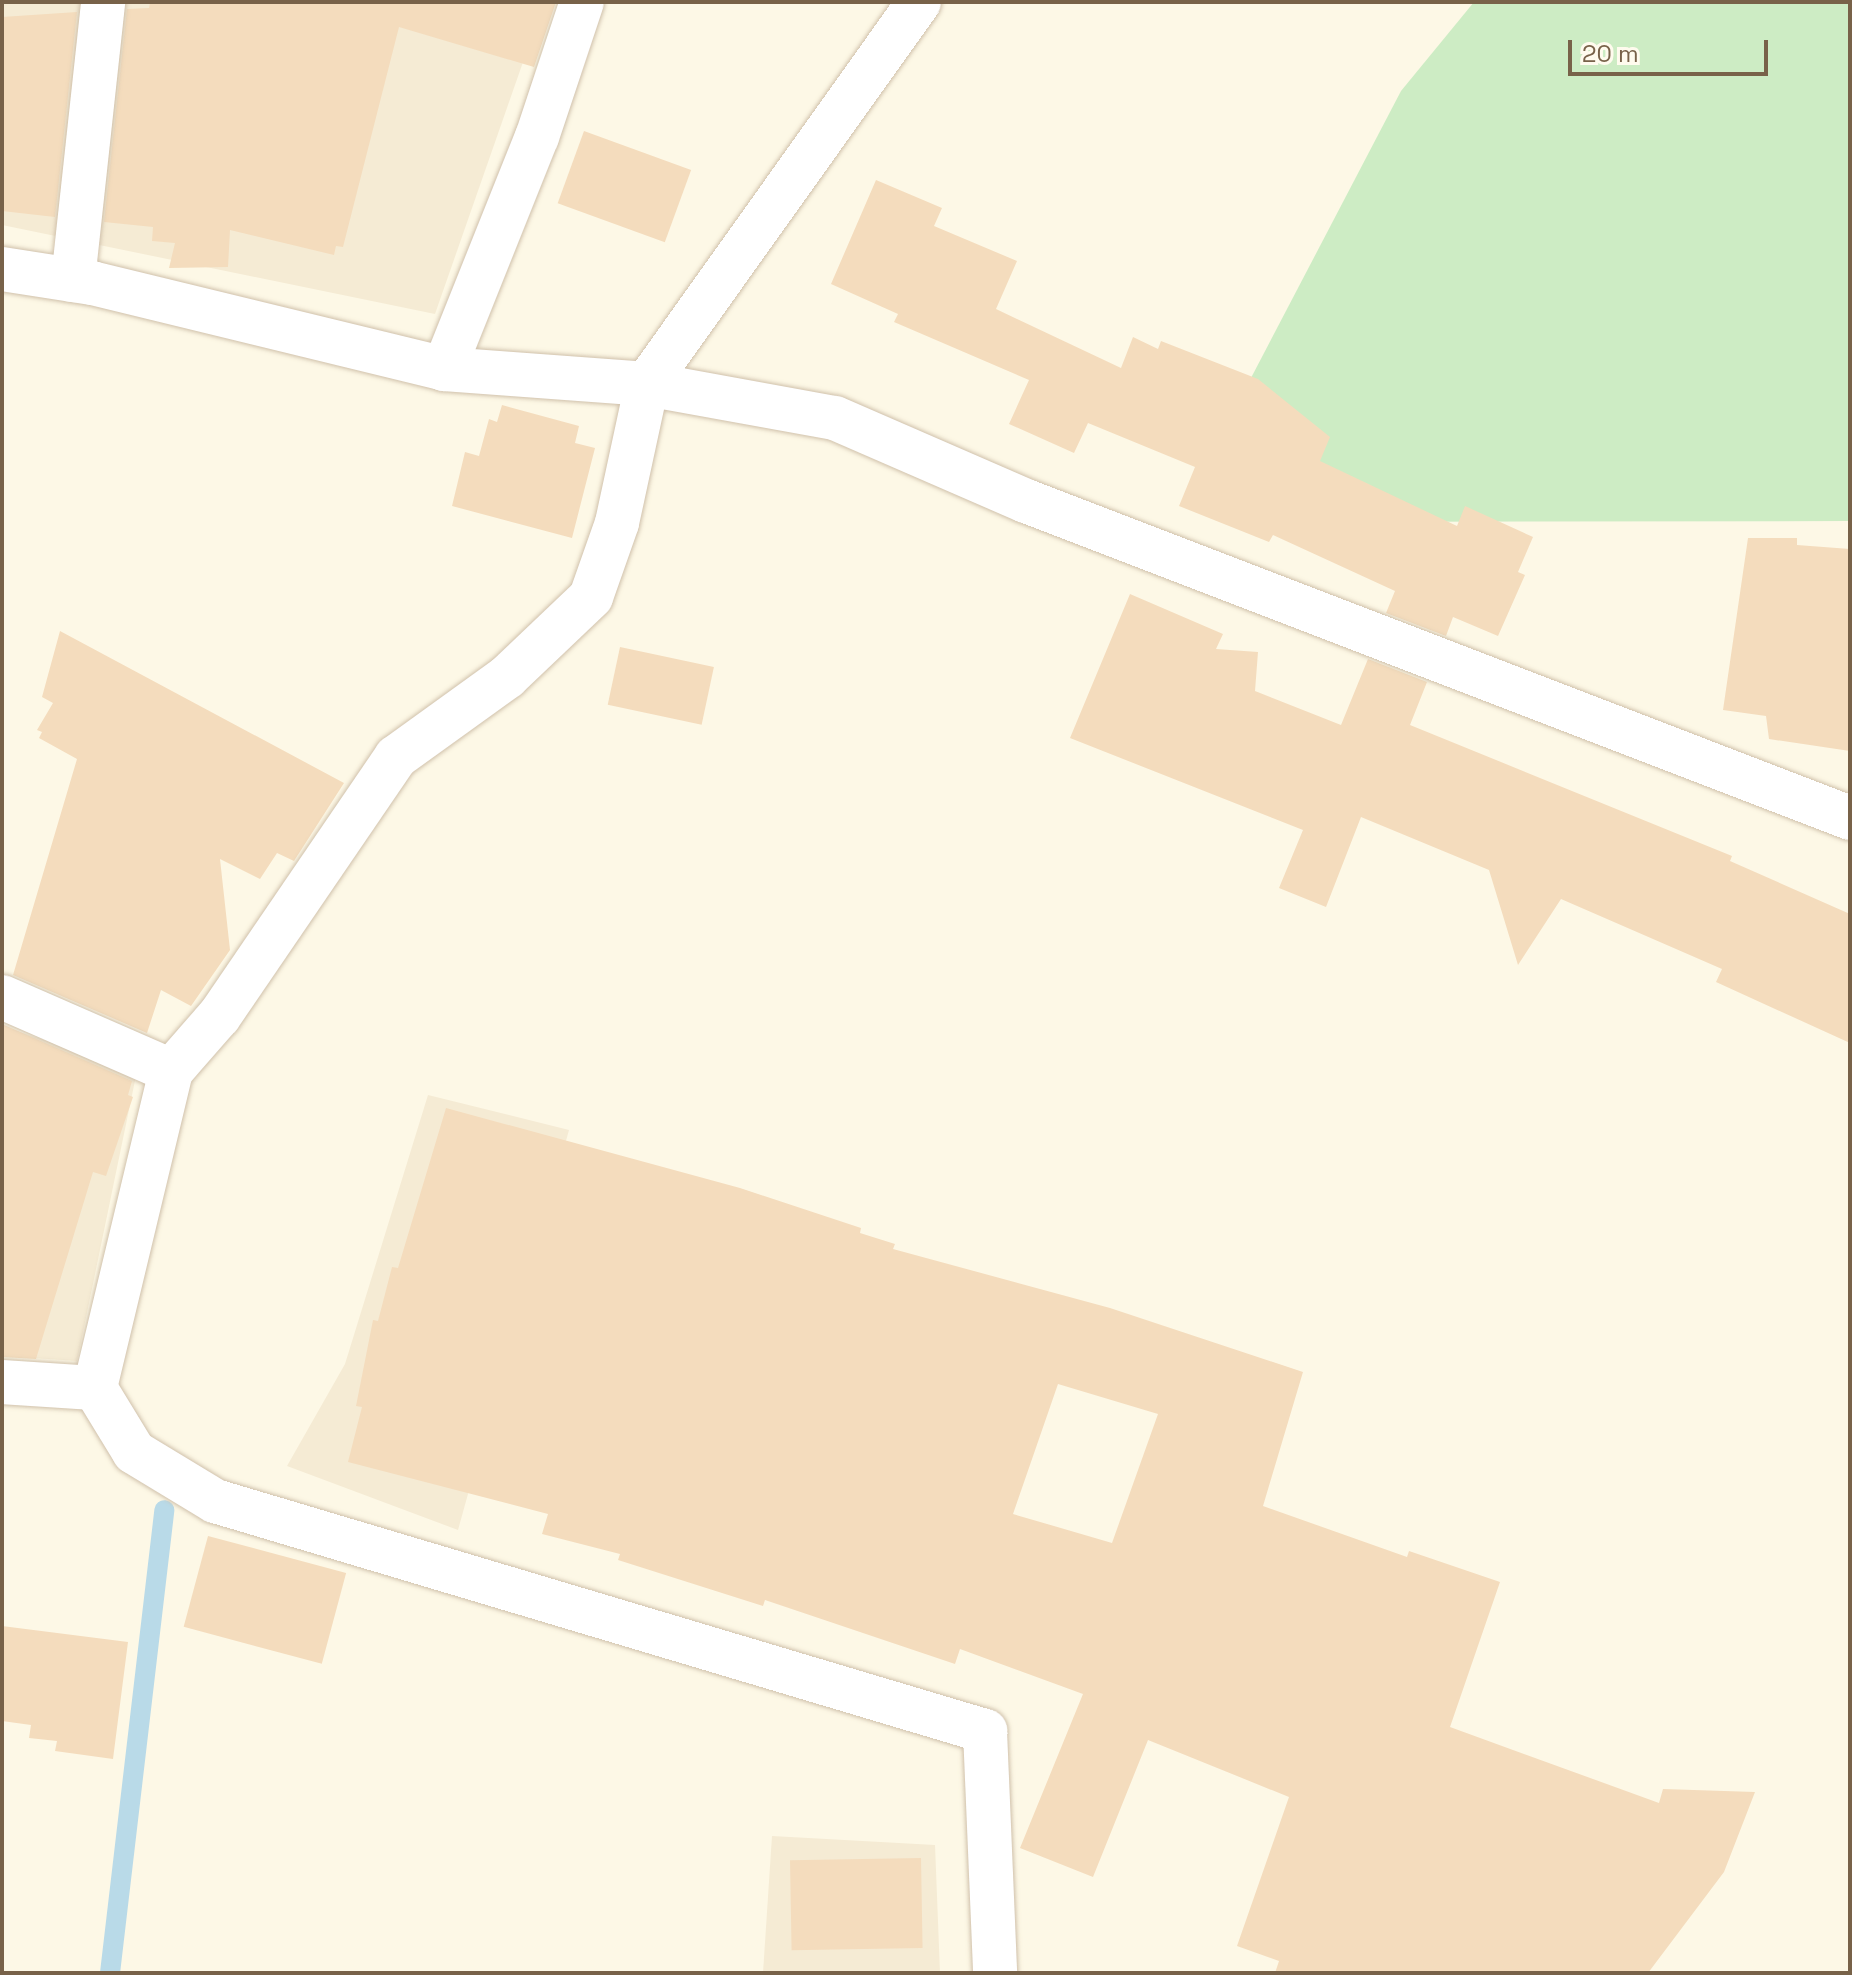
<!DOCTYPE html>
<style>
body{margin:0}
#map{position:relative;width:1852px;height:1975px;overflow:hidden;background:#fdf8e6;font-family:"Space Grotesk",sans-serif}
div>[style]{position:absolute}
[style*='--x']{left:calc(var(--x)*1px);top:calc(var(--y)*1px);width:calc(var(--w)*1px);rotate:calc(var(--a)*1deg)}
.residential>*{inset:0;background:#f5ebd4}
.green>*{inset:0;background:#cdecc4}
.stream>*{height:20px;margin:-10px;padding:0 10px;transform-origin:10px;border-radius:10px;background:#b9dae8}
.building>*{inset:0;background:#f4dcbd;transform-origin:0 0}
.roads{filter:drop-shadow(0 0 2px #d0c1ab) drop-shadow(0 0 2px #d0c1ab)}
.minor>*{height:44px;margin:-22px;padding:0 22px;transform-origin:22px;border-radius:22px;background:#fff}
span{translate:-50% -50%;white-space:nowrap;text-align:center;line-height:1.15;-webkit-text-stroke:8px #fffbee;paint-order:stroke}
.frame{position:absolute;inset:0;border:4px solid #786249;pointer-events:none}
.scale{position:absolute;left:1568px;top:40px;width:200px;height:36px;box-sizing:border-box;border:4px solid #786249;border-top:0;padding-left:10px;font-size:24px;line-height:28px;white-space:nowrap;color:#786249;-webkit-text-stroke:6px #fffbee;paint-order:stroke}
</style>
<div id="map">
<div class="residential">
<i style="clip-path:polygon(2px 2px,544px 2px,435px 314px,2px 225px)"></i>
<i style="clip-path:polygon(2px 1026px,137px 1071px,77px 1361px,2px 1356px)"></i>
<i style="clip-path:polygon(428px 1095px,569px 1130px,458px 1530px,287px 1466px,345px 1364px)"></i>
<i style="clip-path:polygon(772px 1836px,935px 1845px,940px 1973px,763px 1973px)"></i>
</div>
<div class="green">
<i style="clip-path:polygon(1474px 2px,1850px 2px,1850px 521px,1301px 522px,1229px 420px,1401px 91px)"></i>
</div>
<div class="stream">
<i style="--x:110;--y:1973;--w:466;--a:-83.3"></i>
</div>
<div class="building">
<i style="clip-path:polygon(150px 2px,556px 2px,534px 67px,399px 27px,343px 247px,336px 246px,334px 255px,230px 230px,228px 267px,169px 268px,175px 243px,152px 241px,153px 227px,104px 222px,127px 9px,149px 8px)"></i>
<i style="clip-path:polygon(77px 12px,55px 217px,2px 211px,2px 17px)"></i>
<i style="left:584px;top:131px;width:114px;height:77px;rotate:20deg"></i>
<i style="clip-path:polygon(876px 180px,942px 208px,934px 226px,1017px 261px,996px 309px,1121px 368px,1133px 337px,1158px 349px,1161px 341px,1258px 379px,1330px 437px,1320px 461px,1457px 526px,1465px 506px,1533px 537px,1518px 572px,1525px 575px,1498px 636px,1453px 617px,1446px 636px,1386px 613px,1395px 591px,1273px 535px,1269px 542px,1179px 506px,1195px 467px,1088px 423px,1074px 453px,1009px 424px,1029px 380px,894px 322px,898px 314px,831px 284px)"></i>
<i style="clip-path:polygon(502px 405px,579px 426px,575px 443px,595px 448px,572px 538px,452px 506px,465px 452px,479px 456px,489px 419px,497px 422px)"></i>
<i style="clip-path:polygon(1748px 538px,1797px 538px,1797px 545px,1850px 549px,1850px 751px,1769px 739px,1766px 716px,1723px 710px)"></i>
<i style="clip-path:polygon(1130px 594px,1223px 634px,1216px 649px,1258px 652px,1255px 691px,1341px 725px,1368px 659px,1427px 682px,1410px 725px,1732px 856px,1730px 861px,1850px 914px,1850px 1043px,1716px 982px,1722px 969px,1561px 899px,1518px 965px,1489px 870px,1361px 817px,1326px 907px,1279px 888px,1303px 830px,1070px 738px)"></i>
<i style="clip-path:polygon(60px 631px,344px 783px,294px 861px,277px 853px,260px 879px,220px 859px,230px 950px,191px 1006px,161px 990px,147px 1033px,13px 975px,77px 759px,39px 738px,42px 732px,37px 730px,53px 703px,42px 697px)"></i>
<i style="left:620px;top:647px;width:96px;height:59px;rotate:12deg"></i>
<i style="clip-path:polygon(2px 1024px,132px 1081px,128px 1095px,133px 1097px,106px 1176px,93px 1172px,36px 1359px,2px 1357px)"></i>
<i style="clip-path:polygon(evenodd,446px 1108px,740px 1188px,861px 1228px,860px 1233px,895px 1244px,893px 1249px,1110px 1308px,1303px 1372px,1263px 1506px,1407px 1557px,1409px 1551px,1500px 1582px,1450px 1727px,1659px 1803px,1663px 1789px,1755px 1792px,1724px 1872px,1648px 1973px,1275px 1973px,1279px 1961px,1237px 1946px,1289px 1797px,1148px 1740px,1093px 1877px,1020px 1848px,1083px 1694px,960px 1649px,955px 1664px,765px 1600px,763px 1606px,618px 1560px,620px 1554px,542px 1534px,548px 1514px,348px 1462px,362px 1407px,356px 1406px,373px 1320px,378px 1321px,392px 1267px,398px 1268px,446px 1108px,1058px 1384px,1158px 1414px,1112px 1543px,1013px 1514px,1058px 1384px)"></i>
<i style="left:208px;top:1536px;width:143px;height:94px;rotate:15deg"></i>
<i style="clip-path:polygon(2px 1626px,128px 1642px,113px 1759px,55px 1751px,57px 1741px,29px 1738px,31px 1725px,2px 1721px)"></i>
<i style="left:921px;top:1858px;width:90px;height:131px;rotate:89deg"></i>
</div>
<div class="roads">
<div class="minor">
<i style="--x:919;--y:2;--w:469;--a:125.5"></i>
<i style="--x:647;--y:384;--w:142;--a:102.2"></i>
<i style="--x:617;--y:523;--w:78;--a:109.4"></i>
<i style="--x:591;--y:597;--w:116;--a:136.4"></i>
<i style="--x:507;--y:677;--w:137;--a:144.2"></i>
<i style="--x:396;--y:757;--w:314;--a:124.3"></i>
<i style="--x:219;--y:1016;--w:73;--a:131.1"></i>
<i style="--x:171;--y:1071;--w:326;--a:103.5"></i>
<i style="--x:95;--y:1388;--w:75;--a:58.6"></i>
<i style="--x:134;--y:1452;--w:95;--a:31.2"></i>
<i style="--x:215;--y:1501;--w:804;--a:16.63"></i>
<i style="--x:985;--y:1731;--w:242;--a:87.6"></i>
<i style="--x:2;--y:269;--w:91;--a:8.8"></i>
<i style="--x:92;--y:283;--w:362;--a:13.7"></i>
<i style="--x:444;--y:369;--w:204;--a:4.2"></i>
<i style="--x:647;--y:384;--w:191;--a:10.3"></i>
<i style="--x:835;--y:418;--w:208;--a:23.5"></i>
<i style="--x:1026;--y:501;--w:883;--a:21.04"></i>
<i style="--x:73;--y:280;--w:280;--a:-83.8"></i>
<i style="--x:444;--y:369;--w:250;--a:-68.2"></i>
<i style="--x:537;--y:137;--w:142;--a:-71.6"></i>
<i style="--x:2;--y:997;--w:184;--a:23.6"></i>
<i style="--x:2;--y:1382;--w:93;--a:3.7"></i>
</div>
</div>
<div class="frame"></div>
<div class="scale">20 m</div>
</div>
